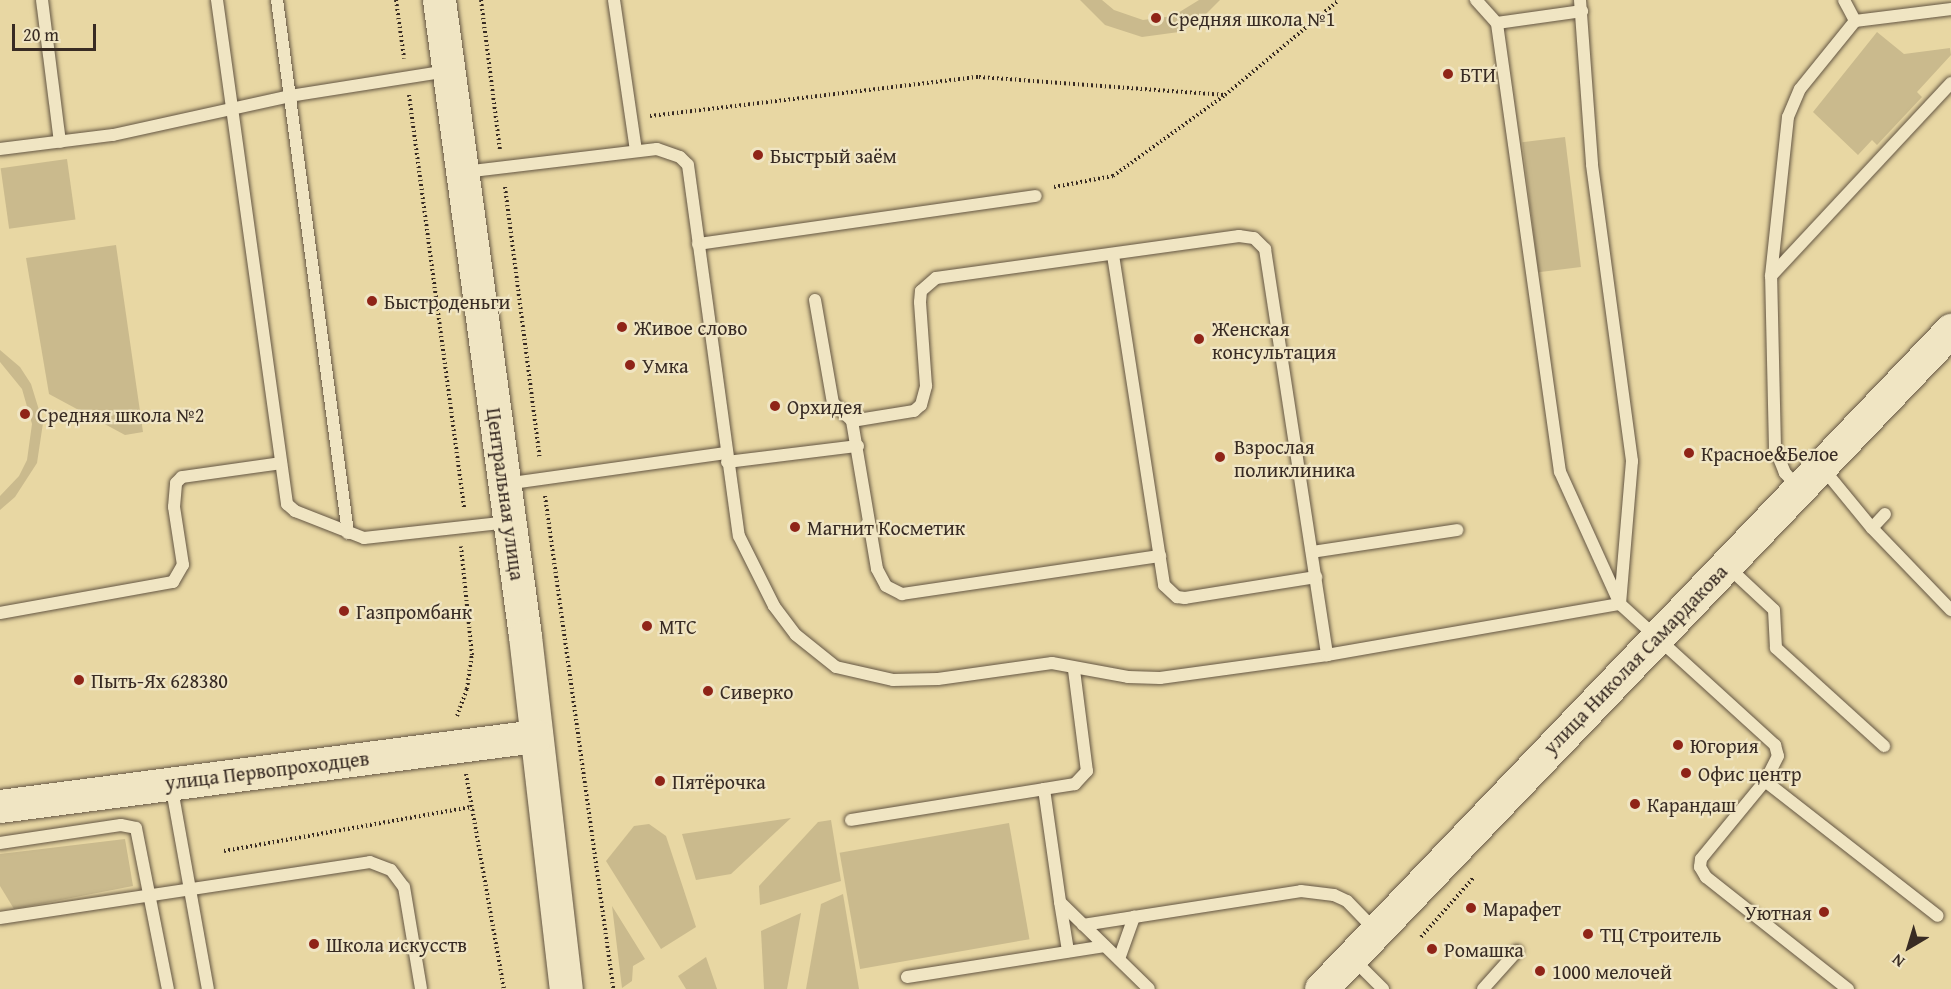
<!DOCTYPE html>
<meta charset="utf-8">
<style>
body{margin:0}
#map{position:relative;width:1951px;height:989px;overflow:hidden;background:#e8d7a3;font-family:"Gentium Book Plus",serif}
div>[style]{position:absolute}
[style*='--x']{left:calc(var(--x)*1px);top:calc(var(--y)*1px);width:calc(var(--w)*1px);rotate:calc(var(--a)*1deg)}
.green>*{inset:0;background:#caba8d;transform-origin:0 0}
.path>*{height:4px;margin-top:-2px;transform-origin:0;background:repeating-linear-gradient(90deg,#382b23 0 1.5px,transparent 0 4.5px)}
.roads{filter:drop-shadow(0 0 2px #645643) drop-shadow(0 0 2px #645643)}
.lane>*{height:12px;margin:-6px;padding:0 6px;transform-origin:6px;border-radius:6px;background:#f0e5c3}
.secondary>*{height:33px;margin:-16.5px;padding:0 16.5px;transform-origin:16.5px;border-radius:16.5px;background:#f0e5c3}
.dots>*{width:16px;height:16px;translate:-50% -50%;box-sizing:border-box;border:3px solid #f0e5c3;border-radius:50%}
span{translate:-50% -50%;white-space:nowrap;text-align:center;line-height:1.15;-webkit-text-stroke:4.5px #f0e5c3;paint-order:stroke}
.poi-label{font-size:20px;color:#382b23}
.left{translate:0 -50%;text-align:left}
.right{translate:-100% -50%;text-align:right}
.street-label{font-size:20px;color:#382b23}
.north{position:absolute;left:1879px;top:917px;width:60px;height:60px;-webkit-text-stroke:4px #f0e5c3;paint-order:stroke;rotate:218deg;font-size:16px;font-weight:700;line-height:24px;text-align:center;color:#382b23}
.north::after{content:'';display:block;margin:auto;width:21px;height:27px;background:#382b23;clip-path:polygon(50% 0,100% 100%,50% 72%,0 100%)}
.scale{position:absolute;left:12px;top:24px;width:84px;height:27px;box-sizing:border-box;border:3px solid #382b23;border-top:0;padding-left:8px;font-size:18px;line-height:21px;white-space:nowrap;color:#382b23;-webkit-text-stroke:4px #f0e5c3;paint-order:stroke}
</style>
<div id="map">
<div class="green">
<i style="clip-path:polygon(1080px 0,1102px 0,1114px 10px,1143px 20px,1173px 16px,1199px 0,1220px 0,1197px 23px,1179px 32px,1142px 37px,1105px 25px)"></i>
<i style="clip-path:polygon(1877px 32px,1904px 54px,1950px 48px,1951px 55px,1917px 92px,1922px 97px,1877px 145px,1872px 140px,1858px 155px,1813px 112px)"></i>
<i style="left:1565px;top:137px;width:131px;height:43px;rotate:83deg"></i>
<i style="left:67px;top:159px;width:61px;height:67px;rotate:82deg"></i>
<i style="clip-path:polygon(116px 245px,143px 432px,125px 435px,49px 394px,26px 258px)"></i>
<i style="clip-path:polygon(0 350px,20px 367px,31px 384px,43px 423px,37px 463px,15px 497px,0 510px,0 496px,19px 476px,27px 460px,32px 424px,22px 389px,0 362px)"></i>
<i style="clip-path:polygon(791px 818px,731px 874px,696px 880px,682px 834px)"></i>
<i style="clip-path:polygon(831px 820px,841px 881px,760px 905px,759px 886px,818px 822px)"></i>
<i style="left:1009px;top:823px;width:118px;height:172px;rotate:80deg"></i>
<i style="clip-path:polygon(649px 824px,666px 836px,696px 927px,661px 949px,606px 861px,634px 826px)"></i>
<i style="clip-path:polygon(125px 839px,133px 886px,14px 909px,0 886px,0 854px)"></i>
<i style="clip-path:polygon(843px 894px,859px 989px,806px 989px,821px 904px)"></i>
<i style="clip-path:polygon(612px 906px,645px 959px,633px 966px,632px 981px,622px 988px)"></i>
<i style="clip-path:polygon(801px 913px,787px 989px,764px 989px,761px 931px)"></i>
<i style="clip-path:polygon(706px 957px,717px 989px,686px 989px,678px 976px)"></i>
</div>
<div class="path">
<i style="--x:396;--y:0;--w:59;--a:82.1"></i>
<i style="--x:481;--y:0;--w:151;--a:82.8"></i>
<i style="--x:409;--y:95;--w:416;--a:82.4"></i>
<i style="--x:650;--y:116;--w:331;--a:-6.8"></i>
<i style="--x:979;--y:77;--w:247;--a:4.2"></i>
<i style="--x:505;--y:187;--w:274;--a:82.7"></i>
<i style="--x:1054;--y:187;--w:60;--a:-10.6"></i>
<i style="--x:1113;--y:176;--w:138;--a:-35.9"></i>
<i style="--x:1225;--y:95;--w:148;--a:-39.8"></i>
<i style="--x:545;--y:496;--w:498;--a:82.1"></i>
<i style="--x:457;--y:716;--w:29;--a:-70"></i>
<i style="--x:467;--y:689;--w:34;--a:-82"></i>
<i style="--x:472;--y:655;--w:109;--a:-95.8"></i>
<i style="--x:466;--y:774;--w:218;--a:80"></i>
<i style="--x:224;--y:851;--w:252;--a:-10.1"></i>
<i style="--x:1421;--y:937;--w:80;--a:-48.5"></i>
</div>
<div class="roads">
<div class="lane">
<i style="--x:42;--y:0;--w:143;--a:82.8"></i>
<i style="--x:217;--y:0;--w:509;--a:82.09"></i>
<i style="--x:287;--y:504;--w:11;--a:41"></i>
<i style="--x:295;--y:511;--w:74;--a:21.4"></i>
<i style="--x:364;--y:538;--w:146;--a:-6.3"></i>
<i style="--x:277;--y:0;--w:538;--a:82.41"></i>
<i style="--x:614;--y:0;--w:152;--a:81.7"></i>
<i style="--x:1476;--y:0;--w:31;--a:48"></i>
<i style="--x:1580;--y:0;--w:165;--a:85.8"></i>
<i style="--x:1592;--y:165;--w:299;--a:82.3"></i>
<i style="--x:1632;--y:461;--w:144;--a:94.8"></i>
<i style="--x:1620;--y:604;--w:210;--a:42.3"></i>
<i style="--x:1775;--y:745;--w:11;--a:75"></i>
<i style="--x:1778;--y:756;--w:28;--a:117"></i>
<i style="--x:1765;--y:781;--w:219;--a:38"></i>
<i style="--x:1844;--y:0;--w:24;--a:62"></i>
<i style="--x:0;--y:149;--w:114;--a:-7.1"></i>
<i style="--x:113;--y:135;--w:181;--a:-12.4"></i>
<i style="--x:290;--y:96;--w:160;--a:-9"></i>
<i style="--x:464;--y:172;--w:194;--a:-6.8"></i>
<i style="--x:657;--y:149;--w:24;--a:19"></i>
<i style="--x:680;--y:157;--w:11;--a:45"></i>
<i style="--x:688;--y:165;--w:374;--a:82.2"></i>
<i style="--x:739;--y:536;--w:78;--a:63.4"></i>
<i style="--x:774;--y:606;--w:36;--a:53"></i>
<i style="--x:796;--y:635;--w:51;--a:38.7"></i>
<i style="--x:836;--y:667;--w:58;--a:12.8"></i>
<i style="--x:893;--y:680;--w:45;--a:-1.3"></i>
<i style="--x:938;--y:679;--w:115;--a:-8"></i>
<i style="--x:1052;--y:663;--w:77;--a:10.4"></i>
<i style="--x:1128;--y:677;--w:32;--a:2"></i>
<i style="--x:1160;--y:678;--w:169;--a:-7.8"></i>
<i style="--x:1327;--y:655;--w:297;--a:-9.9"></i>
<i style="--x:1620;--y:604;--w:145;--a:-114.4"></i>
<i style="--x:1560;--y:472;--w:453;--a:-98"></i>
<i style="--x:1497;--y:23;--w:86;--a:-8"></i>
<i style="--x:698;--y:244;--w:341;--a:-8.1"></i>
<i style="--x:1113;--y:255;--w:334;--a:81.2"></i>
<i style="--x:1164;--y:585;--w:18;--a:43"></i>
<i style="--x:1177;--y:597;--w:8;--a:7"></i>
<i style="--x:1185;--y:598;--w:133;--a:-9.1"></i>
<i style="--x:1771;--y:276;--w:160;--a:-83.9"></i>
<i style="--x:1788;--y:117;--w:30;--a:-67"></i>
<i style="--x:1800;--y:89;--w:87;--a:-51"></i>
<i style="--x:1855;--y:21;--w:97;--a:-7.1"></i>
<i style="--x:815;--y:300;--w:105;--a:80.1"></i>
<i style="--x:833;--y:403;--w:26;--a:43"></i>
<i style="--x:852;--y:421;--w:150;--a:80.4"></i>
<i style="--x:877;--y:569;--w:19;--a:62"></i>
<i style="--x:886;--y:586;--w:18;--a:27"></i>
<i style="--x:902;--y:594;--w:261;--a:-8.4"></i>
<i style="--x:852;--y:421;--w:63;--a:-9.2"></i>
<i style="--x:914;--y:411;--w:9;--a:-41"></i>
<i style="--x:921;--y:405;--w:20;--a:-75"></i>
<i style="--x:926;--y:386;--w:84;--a:-94.1"></i>
<i style="--x:920;--y:302;--w:11;--a:-85"></i>
<i style="--x:921;--y:291;--w:20;--a:-41"></i>
<i style="--x:936;--y:278;--w:306;--a:-7.9"></i>
<i style="--x:1239;--y:236;--w:15;--a:8"></i>
<i style="--x:1254;--y:238;--w:16;--a:45"></i>
<i style="--x:1265;--y:249;--w:411;--a:81.3"></i>
<i style="--x:727;--y:462;--w:132;--a:-7"></i>
<i style="--x:1821;--y:466;--w:80;--a:50.6"></i>
<i style="--x:1872;--y:528;--w:114;--a:46.1"></i>
<i style="--x:505;--y:484;--w:223;--a:-8"></i>
<i style="--x:1799;--y:488;--w:21;--a:-133"></i>
<i style="--x:1785;--y:473;--w:27;--a:-112"></i>
<i style="--x:1775;--y:448;--w:172;--a:-91.3"></i>
<i style="--x:1771;--y:276;--w:264;--a:-47"></i>
<i style="--x:1872;--y:528;--w:19;--a:-47"></i>
<i style="--x:1312;--y:552;--w:147;--a:-8.6"></i>
<i style="--x:1727;--y:566;--w:64;--a:43.1"></i>
<i style="--x:1774;--y:610;--w:38;--a:87"></i>
<i style="--x:1776;--y:648;--w:146;--a:42.2"></i>
<i style="--x:0;--y:613;--w:176;--a:-10.2"></i>
<i style="--x:173;--y:582;--w:20;--a:-60"></i>
<i style="--x:183;--y:565;--w:59;--a:-98.8"></i>
<i style="--x:174;--y:507;--w:24;--a:-85"></i>
<i style="--x:176;--y:483;--w:8;--a:-45"></i>
<i style="--x:182;--y:477;--w:100;--a:-8"></i>
<i style="--x:1074;--y:670;--w:102;--a:82.7"></i>
<i style="--x:1087;--y:771;--w:18;--a:133"></i>
<i style="--x:1075;--y:784;--w:31;--a:171"></i>
<i style="--x:1044;--y:789;--w:114;--a:81.9"></i>
<i style="--x:1060;--y:902;--w:124;--a:44.3"></i>
<i style="--x:1765;--y:781;--w:101;--a:129.4"></i>
<i style="--x:1701;--y:859;--w:8;--a:97"></i>
<i style="--x:1700;--y:867;--w:12;--a:59"></i>
<i style="--x:1706;--y:877;--w:181;--a:38.3"></i>
<i style="--x:171;--y:784;--w:208;--a:79.8"></i>
<i style="--x:851;--y:820;--w:195;--a:-9.1"></i>
<i style="--x:0;--y:843;--w:122;--a:-8.5"></i>
<i style="--x:121;--y:825;--w:15;--a:11"></i>
<i style="--x:136;--y:828;--w:164;--a:78.8"></i>
<i style="--x:1060;--y:902;--w:50;--a:80.7"></i>
<i style="--x:0;--y:918;--w:374;--a:-8.6"></i>
<i style="--x:370;--y:862;--w:22;--a:21"></i>
<i style="--x:391;--y:870;--w:21;--a:53"></i>
<i style="--x:404;--y:887;--w:103;--a:80.5"></i>
<i style="--x:1083;--y:925;--w:52;--a:-8.9"></i>
<i style="--x:1352;--y:958;--w:44;--a:45"></i>
<i style="--x:1119;--y:959;--w:45;--a:-70.3"></i>
<i style="--x:1134;--y:917;--w:169;--a:-8.8"></i>
<i style="--x:1301;--y:891;--w:33;--a:7"></i>
<i style="--x:1334;--y:895;--w:14;--a:25"></i>
<i style="--x:1347;--y:901;--w:40;--a:46"></i>
<i style="--x:907;--y:977;--w:200;--a:-8.9"></i>
<i style="--x:1483;--y:989;--w:51;--a:-48.2"></i>
</div>
<div class="secondary">
<i style="--x:439;--y:0;--w:642;--a:82.3"></i>
<i style="--x:525;--y:636;--w:355;--a:83.4"></i>
<i style="--x:0;--y:806;--w:540;--a:-7.45"></i>
<i style="--x:1321;--y:989;--w:912;--a:-46.29"></i>
</div>
</div>
<div class="dots">
<i style="left:1156px;top:18px;background:#8f2418"></i>
<i style="left:1448px;top:74px;background:#8f2418"></i>
<i style="left:758px;top:155px;background:#8f2418"></i>
<i style="left:372px;top:301px;background:#8f2418"></i>
<i style="left:622px;top:327px;background:#8f2418"></i>
<i style="left:1199px;top:339px;background:#8f2418"></i>
<i style="left:630px;top:365px;background:#8f2418"></i>
<i style="left:775px;top:406px;background:#8f2418"></i>
<i style="left:25px;top:414px;background:#8f2418"></i>
<i style="left:1689px;top:453px;background:#8f2418"></i>
<i style="left:1220px;top:457px;background:#8f2418"></i>
<i style="left:795px;top:527px;background:#8f2418"></i>
<i style="left:344px;top:611px;background:#8f2418"></i>
<i style="left:647px;top:626px;background:#8f2418"></i>
<i style="left:79px;top:680px;background:#8f2418"></i>
<i style="left:708px;top:691px;background:#8f2418"></i>
<i style="left:1678px;top:745px;background:#8f2418"></i>
<i style="left:1686px;top:773px;background:#8f2418"></i>
<i style="left:660px;top:781px;background:#8f2418"></i>
<i style="left:1635px;top:804px;background:#8f2418"></i>
<i style="left:1471px;top:908px;background:#8f2418"></i>
<i style="left:1824px;top:912px;background:#8f2418"></i>
<i style="left:1588px;top:934px;background:#8f2418"></i>
<i style="left:314px;top:944px;background:#8f2418"></i>
<i style="left:1432px;top:949px;background:#8f2418"></i>
<i style="left:1540px;top:971px;background:#8f2418"></i>
</div>
<div class="poi-label">
<span class="left" style="left:1168px;top:18px">Средняя школа №1</span>
<span class="left" style="left:1460px;top:74px">БТИ</span>
<span class="left" style="left:770px;top:155px">Быстрый заём</span>
<span class="left" style="left:384px;top:301px">Быстроденьги</span>
<span class="left" style="left:634px;top:327px">Живое слово</span>
<span class="left" style="left:1212px;top:340px">Женская<br>консультация</span>
<span class="left" style="left:642px;top:365px">Умка</span>
<span class="left" style="left:787px;top:406px">Орхидея</span>
<span class="left" style="left:37px;top:414px">Средняя школа №2</span>
<span class="left" style="left:1234px;top:458px">Взрослая<br>поликлиника</span>
<span class="left" style="left:1701px;top:453px">Красное&amp;Белое</span>
<span class="left" style="left:807px;top:527px">Магнит Косметик</span>
<span class="left" style="left:356px;top:611px">Газпромбанк</span>
<span class="left" style="left:659px;top:626px">МТС</span>
<span class="left" style="left:91px;top:680px">Пыть-Ях 628380</span>
<span class="left" style="left:720px;top:691px">Сиверко</span>
<span class="left" style="left:1690px;top:745px">Югория</span>
<span class="left" style="left:1698px;top:773px">Офис центр</span>
<span class="left" style="left:672px;top:781px">Пятёрочка</span>
<span class="left" style="left:1647px;top:804px">Карандаш</span>
<span class="left" style="left:1483px;top:908px">Марафет</span>
<span class="right" style="left:1812px;top:912px">Уютная</span>
<span class="left" style="left:1600px;top:934px">ТЦ Строитель</span>
<span class="left" style="left:326px;top:944px">Школа искусств</span>
<span class="left" style="left:1444px;top:949px">Ромашка</span>
<span class="left" style="left:1552px;top:971px">1000 мелочей</span>
</div>
<div class="street-label">
<span style="left:506px;top:494px;rotate:82deg">Центральная улица</span>
<span style="left:1635px;top:659px;rotate:-46deg">улица Николая Самардакова</span>
<span style="left:267px;top:770px;rotate:-7deg">улица Первопроходцев</span>
</div>
<div class="north">N</div>
<div class="scale">20 m</div>
</div>
